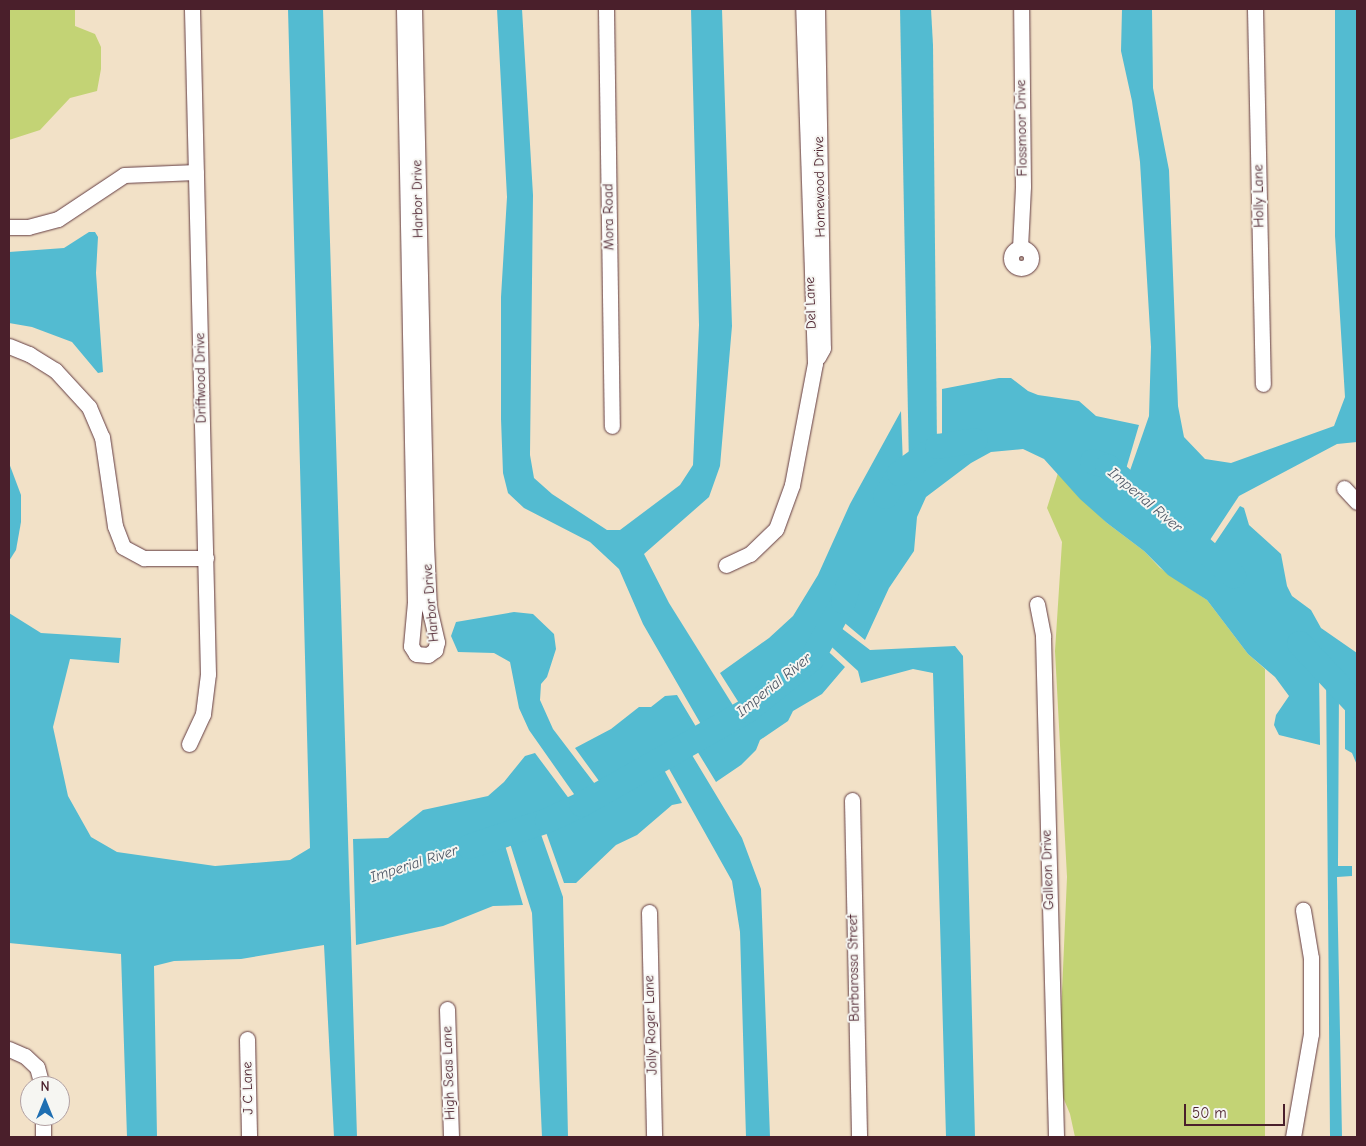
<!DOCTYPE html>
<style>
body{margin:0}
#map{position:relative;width:1366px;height:1146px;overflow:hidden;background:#f2e1c7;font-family:"Comic Neue",sans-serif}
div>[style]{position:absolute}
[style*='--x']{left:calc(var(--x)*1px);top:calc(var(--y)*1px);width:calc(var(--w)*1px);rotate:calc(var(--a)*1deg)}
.green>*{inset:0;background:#c3d375}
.water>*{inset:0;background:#53bbd1}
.river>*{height:25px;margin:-12.5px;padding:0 12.5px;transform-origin:12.5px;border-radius:12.5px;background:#53bbd1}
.roads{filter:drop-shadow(0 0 1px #633c42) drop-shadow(0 0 1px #633c42)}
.street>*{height:15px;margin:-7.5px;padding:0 7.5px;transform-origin:7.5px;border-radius:7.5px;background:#fff}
.street>.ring{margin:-7.5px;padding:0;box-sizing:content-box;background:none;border:15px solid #fff;border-radius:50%}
span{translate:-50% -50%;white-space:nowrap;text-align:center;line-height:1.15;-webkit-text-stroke:4px #f6f6f2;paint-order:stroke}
.street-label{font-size:14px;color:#4a1f2b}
.water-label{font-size:15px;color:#4d5665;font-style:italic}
.frame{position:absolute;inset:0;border:10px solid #4a1f2b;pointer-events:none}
.north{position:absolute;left:20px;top:1076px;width:50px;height:50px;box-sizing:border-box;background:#f6f6f2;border:1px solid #b1a0a2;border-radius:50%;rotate:0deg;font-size:14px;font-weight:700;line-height:20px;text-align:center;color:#4a1f2b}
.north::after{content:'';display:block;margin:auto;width:18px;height:22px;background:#1f6fb2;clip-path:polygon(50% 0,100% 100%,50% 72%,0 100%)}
.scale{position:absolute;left:1184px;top:1104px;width:101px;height:22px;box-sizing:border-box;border:2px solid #4a1f2b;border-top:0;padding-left:6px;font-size:15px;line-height:18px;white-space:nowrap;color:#4a1f2b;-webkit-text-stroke:4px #f6f6f2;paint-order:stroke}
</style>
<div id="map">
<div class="green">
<i style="clip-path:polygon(9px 9px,75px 9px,75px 26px,95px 34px,101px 47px,101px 69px,97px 91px,70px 98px,40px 130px,9px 140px)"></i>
<i style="clip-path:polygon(1058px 473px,1107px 523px,1144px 551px,1160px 568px,1207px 600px,1248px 654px,1265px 669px,1265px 1137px,1075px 1137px,1070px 1114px,1058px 1085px,1067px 877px,1055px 651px,1062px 542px,1047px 508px)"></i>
</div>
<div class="water">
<i style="clip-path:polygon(288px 9px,323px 9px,357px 1137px,334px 1137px,324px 945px,241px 959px,174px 961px,154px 966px,157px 1137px,127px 1137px,121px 954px,9px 943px,9px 613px,41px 633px,121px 638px,119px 663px,70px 659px,53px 727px,68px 796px,91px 837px,117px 852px,215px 866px,290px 860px,310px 848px)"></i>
<i style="clip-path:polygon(497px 9px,522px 9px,533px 195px,530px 455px,534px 478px,552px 494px,607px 530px,620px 530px,680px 485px,693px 465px,699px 325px,691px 9px,722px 9px,732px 326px,720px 466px,709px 497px,644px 554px,669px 603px,739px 715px,706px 733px,643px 624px,619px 569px,590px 542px,524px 508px,508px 493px,503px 473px,501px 419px,501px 297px,507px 197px)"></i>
<i style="clip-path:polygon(900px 9px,931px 9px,933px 45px,937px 446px,909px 466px)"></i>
<i style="clip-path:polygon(1122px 9px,1152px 9px,1153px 88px,1169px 170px,1178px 406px,1184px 437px,1205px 459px,1231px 463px,1334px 426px,1345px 397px,1335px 236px,1335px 9px,1357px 9px,1357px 442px,1337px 444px,1239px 496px,1204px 549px,1126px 482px,1149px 416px,1151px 347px,1140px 162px,1132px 101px,1121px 51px)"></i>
<i style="clip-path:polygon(89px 232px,95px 232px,98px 237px,96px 273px,103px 372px,98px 373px,72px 342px,32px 327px,9px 323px,9px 252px,64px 248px)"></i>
<i style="clip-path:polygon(999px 378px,1011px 378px,1028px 391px,1038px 395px,1079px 401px,1096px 416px,1139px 425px,1121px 486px,1200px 555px,1207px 555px,1240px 506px,1244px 508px,1249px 525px,1281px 554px,1287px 586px,1292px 596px,1311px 610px,1321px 628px,1357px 653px,1357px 765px,1352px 753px,1345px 749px,1345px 686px,1330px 668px,1322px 667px,1319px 673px,1320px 745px,1279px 735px,1274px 725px,1276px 715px,1289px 696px,1275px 677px,1248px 654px,1207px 600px,1168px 575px,1144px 551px,1107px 523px,1080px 499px,1044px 459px,1023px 449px,991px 452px,971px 463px,926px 497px,917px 517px,914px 551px,889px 588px,865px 640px,834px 614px,827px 617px,817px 641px,845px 667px,822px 694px,793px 711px,788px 721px,760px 740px,756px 750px,741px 765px,716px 782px,691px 741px,683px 739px,660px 752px,657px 757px,682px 803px,672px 805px,637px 835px,616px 845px,576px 883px,564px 883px,542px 821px,535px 817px,505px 827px,501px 832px,523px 905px,493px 906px,443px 926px,356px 945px,353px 839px,388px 838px,423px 810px,488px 796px,504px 782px,525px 756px,535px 753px,576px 808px,583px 810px,603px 798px,607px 792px,575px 748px,611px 729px,639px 707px,651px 707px,665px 696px,677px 695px,704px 740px,743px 719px,744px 711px,720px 673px,769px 638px,793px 616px,818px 575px,850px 504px,901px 411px,903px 466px,909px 472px,942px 448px,942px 389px)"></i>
<i style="clip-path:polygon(9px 463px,21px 495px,21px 522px,16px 550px,9px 561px)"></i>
<i style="clip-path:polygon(514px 612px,533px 614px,554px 634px,556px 649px,547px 677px,541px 684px,540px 700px,553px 729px,601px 792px,581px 804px,529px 730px,519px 708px,510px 662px,494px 653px,458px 652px,451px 636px,456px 622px)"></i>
<i style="clip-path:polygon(832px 621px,870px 650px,955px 646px,963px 656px,975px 1137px,946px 1137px,933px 673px,913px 669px,861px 683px,858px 671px,823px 639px)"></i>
<i style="clip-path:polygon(1326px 673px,1339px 688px,1338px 866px,1352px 866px,1352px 876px,1337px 877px,1342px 1137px,1330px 1137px)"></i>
<i style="clip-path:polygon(686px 745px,742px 838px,761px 889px,770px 1137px,746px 1137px,740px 932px,732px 881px,663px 758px)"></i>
<i style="clip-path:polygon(537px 823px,563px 897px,568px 1137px,542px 1137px,532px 913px,507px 834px)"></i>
</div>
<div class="river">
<i style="--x:1092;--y:461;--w:16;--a:18"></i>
<i style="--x:1107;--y:466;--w:167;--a:40.9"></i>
<i style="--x:885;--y:496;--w:27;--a:-59"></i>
<i style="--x:899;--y:473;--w:47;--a:-35.4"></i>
<i style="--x:937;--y:446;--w:38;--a:-9"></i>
<i style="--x:1299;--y:643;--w:85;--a:46.9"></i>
<i style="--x:469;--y:846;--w:82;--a:-18.4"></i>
<i style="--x:547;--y:820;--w:38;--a:-25"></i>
<i style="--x:581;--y:804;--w:191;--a:-29.5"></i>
<i style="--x:747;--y:710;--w:82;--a:-38.6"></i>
<i style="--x:811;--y:659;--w:66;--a:-61.1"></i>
<i style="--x:843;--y:601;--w:17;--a:-73"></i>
</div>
<div class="roads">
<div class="street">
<i style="--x:404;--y:9;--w:593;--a:88.94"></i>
<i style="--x:415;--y:602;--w:44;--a:95.2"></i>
<i style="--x:411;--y:646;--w:9;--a:58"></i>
<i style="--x:416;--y:654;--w:12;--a:5"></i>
<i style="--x:428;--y:655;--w:9;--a:-36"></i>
<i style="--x:435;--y:650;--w:8;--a:-76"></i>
<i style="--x:437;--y:642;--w:35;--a:-103"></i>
<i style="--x:429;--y:608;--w:64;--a:-92.7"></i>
<i style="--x:426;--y:544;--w:535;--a:-91.28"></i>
<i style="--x:606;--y:9;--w:417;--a:89.2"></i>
<i style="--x:817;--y:9;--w:339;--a:89"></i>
<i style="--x:823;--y:348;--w:10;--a:119"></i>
<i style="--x:1255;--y:9;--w:375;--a:88.8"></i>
<i style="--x:9;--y:227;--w:19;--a:0"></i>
<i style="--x:28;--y:227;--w:31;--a:-15"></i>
<i style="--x:58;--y:219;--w:79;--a:-33.7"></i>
<i style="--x:124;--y:175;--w:72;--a:-2.4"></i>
<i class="ring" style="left:1011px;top:248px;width:5px;height:5px"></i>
<i style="--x:1020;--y:248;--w:62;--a:-87.2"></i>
<i style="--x:1023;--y:186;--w:177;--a:-90.6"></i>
<i style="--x:9;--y:346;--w:22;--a:22"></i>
<i style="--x:29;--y:354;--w:31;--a:32"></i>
<i style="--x:55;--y:370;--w:50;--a:47.4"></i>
<i style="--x:89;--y:407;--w:33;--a:67"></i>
<i style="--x:102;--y:437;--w:90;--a:81.7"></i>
<i style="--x:115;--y:526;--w:22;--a:69"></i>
<i style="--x:123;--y:547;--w:24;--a:28"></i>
<i style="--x:144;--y:558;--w:62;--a:0"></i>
<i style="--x:1344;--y:488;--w:19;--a:47"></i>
<i style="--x:726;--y:565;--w:26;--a:-25"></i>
<i style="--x:750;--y:554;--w:36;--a:-44"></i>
<i style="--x:776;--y:529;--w:47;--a:-70"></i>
<i style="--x:792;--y:485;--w:124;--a:-79.3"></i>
<i style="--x:815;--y:363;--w:354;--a:-91.9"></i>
<i style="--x:1037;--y:604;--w:33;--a:79"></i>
<i style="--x:1043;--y:636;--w:501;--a:88.51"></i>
<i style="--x:189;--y:744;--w:33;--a:-65"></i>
<i style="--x:203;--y:714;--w:40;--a:-82.9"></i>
<i style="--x:208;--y:674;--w:665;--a:-91.38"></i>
<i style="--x:852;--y:800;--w:337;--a:88.8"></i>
<i style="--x:649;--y:912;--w:225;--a:88.7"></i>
<i style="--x:447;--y:1009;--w:128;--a:88.2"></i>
<i style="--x:247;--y:1039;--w:98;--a:88.8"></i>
<i style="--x:9;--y:1049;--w:17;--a:24"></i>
<i style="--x:25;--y:1056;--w:16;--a:43"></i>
<i style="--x:37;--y:1067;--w:20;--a:75"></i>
<i style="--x:43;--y:1116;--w:21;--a:90"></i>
<i style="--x:1293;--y:1137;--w:105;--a:-80.1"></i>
<i style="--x:1311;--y:1034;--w:76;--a:-90"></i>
<i style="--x:1311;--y:958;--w:49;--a:-99.5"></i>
</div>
</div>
<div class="street-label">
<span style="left:1022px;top:128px;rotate:-91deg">Flossmoor Drive</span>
<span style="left:820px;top:187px;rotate:-91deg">Homewood Drive</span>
<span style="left:1259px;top:196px;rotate:-91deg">Holly Lane</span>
<span style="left:418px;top:199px;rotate:-91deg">Harbor Drive</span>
<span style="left:609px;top:217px;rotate:-91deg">Mora Road</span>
<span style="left:811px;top:303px;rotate:-92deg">Del Lane</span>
<span style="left:201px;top:378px;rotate:-91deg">Driftwood Drive</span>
<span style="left:431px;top:603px;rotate:-95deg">Harbor Drive</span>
<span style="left:1048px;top:870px;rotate:-92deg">Galleon Drive</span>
<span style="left:854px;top:968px;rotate:-91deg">Barbarossa Street</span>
<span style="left:651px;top:1025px;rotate:-92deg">Jolly Roger Lane</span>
<span style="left:449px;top:1073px;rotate:-92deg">High Seas Lane</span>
<span style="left:248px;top:1088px;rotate:-91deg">J C Lane</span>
</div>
<div class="water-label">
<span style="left:1145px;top:500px;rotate:40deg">Imperial River</span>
<span style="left:774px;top:685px;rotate:-39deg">Imperial River</span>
<span style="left:414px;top:864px;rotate:-18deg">Imperial River</span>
</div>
<div class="frame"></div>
<div class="north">N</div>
<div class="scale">50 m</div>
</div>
